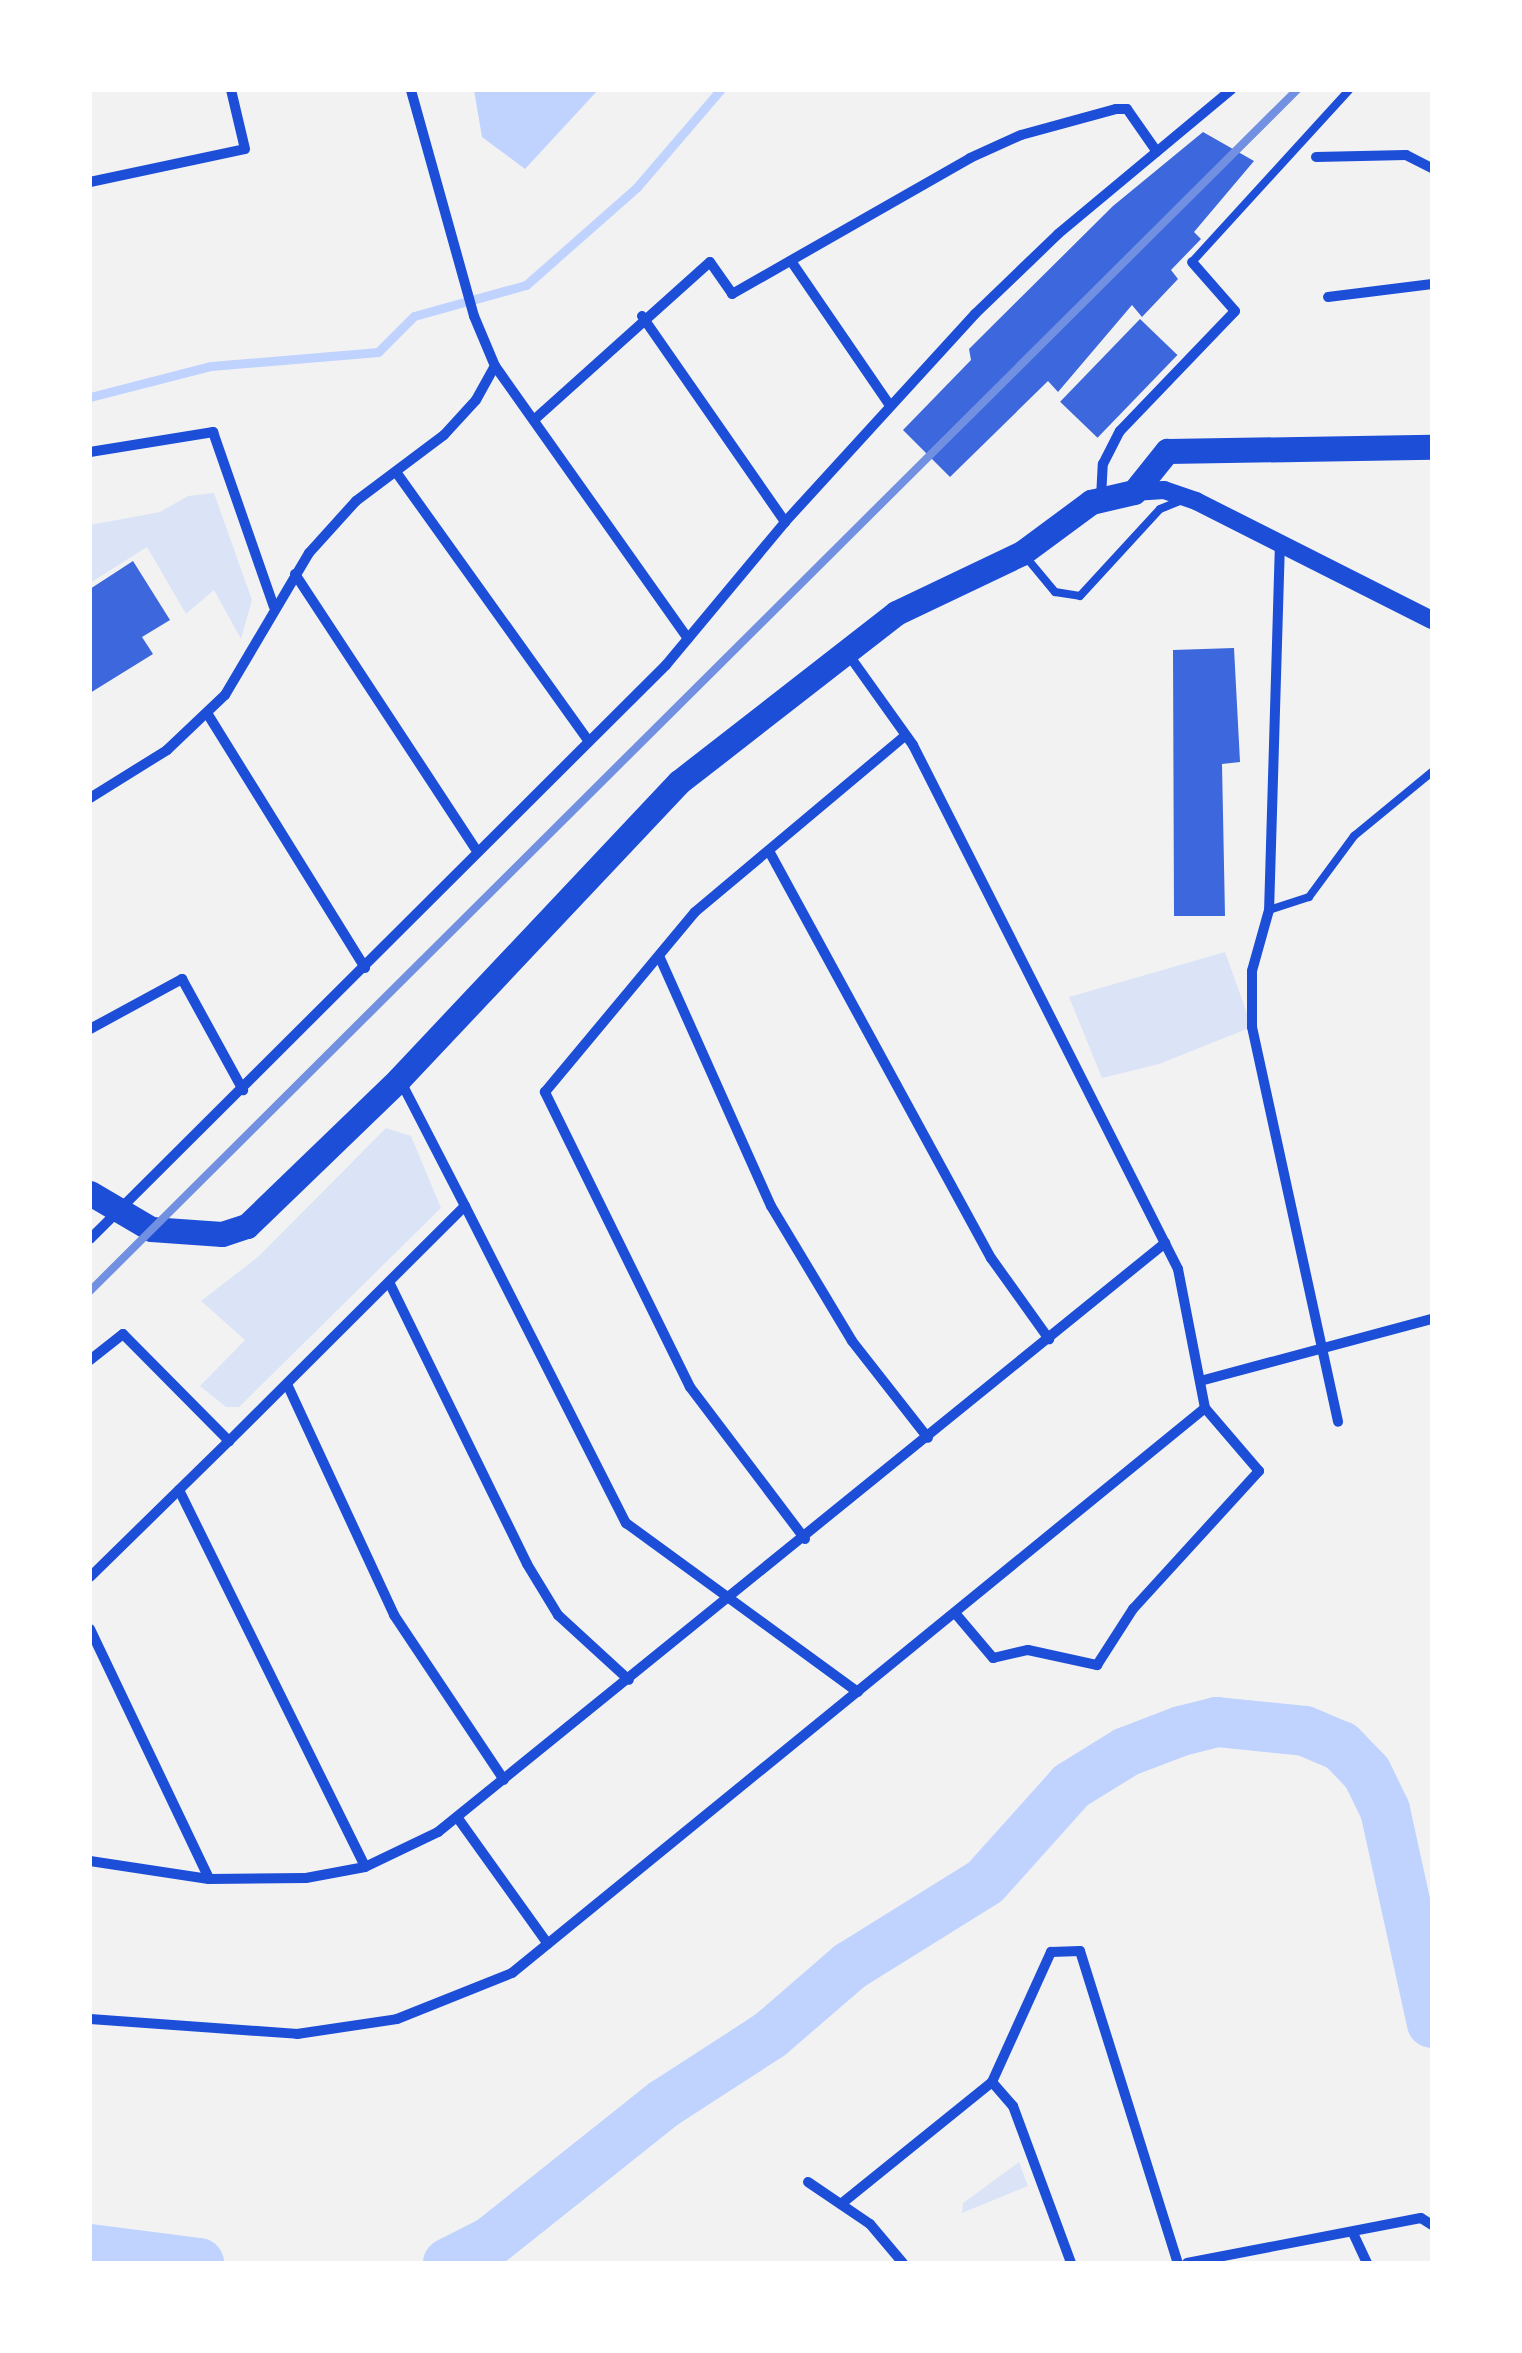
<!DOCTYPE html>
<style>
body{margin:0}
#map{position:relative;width:1522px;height:2353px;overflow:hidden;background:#f2f2f2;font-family:Roboto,sans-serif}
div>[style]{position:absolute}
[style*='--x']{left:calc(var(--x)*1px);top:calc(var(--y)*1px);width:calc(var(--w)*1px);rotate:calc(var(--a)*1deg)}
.green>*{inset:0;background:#dbe4f7}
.water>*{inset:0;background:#bfd3fe}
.stream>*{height:9px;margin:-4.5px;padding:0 4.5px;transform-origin:4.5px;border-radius:4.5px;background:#bfd3fe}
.river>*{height:50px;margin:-25px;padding:0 25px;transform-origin:25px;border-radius:25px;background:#bfd3fe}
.building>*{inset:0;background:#3d67dc;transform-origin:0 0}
.service>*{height:8px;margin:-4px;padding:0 4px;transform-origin:4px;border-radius:4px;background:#1d4ed8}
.minor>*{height:10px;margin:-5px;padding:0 5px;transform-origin:5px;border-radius:5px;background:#1d4ed8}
.tertiary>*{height:18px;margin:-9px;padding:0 9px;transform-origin:9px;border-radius:9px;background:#1d4ed8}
.primary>*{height:25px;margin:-12.5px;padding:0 12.5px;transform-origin:12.5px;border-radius:12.5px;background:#1d4ed8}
.rail>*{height:8px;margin:-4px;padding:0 4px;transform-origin:4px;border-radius:4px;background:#7290e2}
span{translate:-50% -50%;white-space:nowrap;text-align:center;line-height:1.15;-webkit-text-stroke:9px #fff;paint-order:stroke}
.frame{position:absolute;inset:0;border:92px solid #fff;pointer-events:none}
</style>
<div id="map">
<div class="green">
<i style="clip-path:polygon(214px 493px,252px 600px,241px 639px,214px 590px,186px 614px,147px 547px,90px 583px,90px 525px,160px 512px,188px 496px)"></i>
<i style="clip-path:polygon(1225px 952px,1252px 1027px,1159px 1064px,1102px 1078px,1069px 997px)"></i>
<i style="clip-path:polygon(386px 1128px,411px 1136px,441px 1208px,239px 1407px,226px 1407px,200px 1386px,245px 1340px,201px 1301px,258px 1257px)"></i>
<i style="clip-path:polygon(1019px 2162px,1028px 2186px,962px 2213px,963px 2203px)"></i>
</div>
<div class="water">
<i style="clip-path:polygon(474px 90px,598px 90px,525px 169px,482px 137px)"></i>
</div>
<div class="stream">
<i style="--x:90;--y:397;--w:125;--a:-14.4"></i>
<i style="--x:211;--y:366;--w:168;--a:-4.8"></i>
<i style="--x:378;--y:352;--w:51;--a:-45"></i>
<i style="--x:414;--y:316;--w:116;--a:-15.5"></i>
<i style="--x:526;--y:285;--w:148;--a:-41.4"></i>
<i style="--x:637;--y:187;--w:128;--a:-49.4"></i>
</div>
<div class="river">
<i style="--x:90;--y:2249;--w:110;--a:7.3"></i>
<i style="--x:448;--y:2263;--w:47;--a:-26.6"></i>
<i style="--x:490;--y:2242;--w:223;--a:-38.5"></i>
<i style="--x:665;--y:2103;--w:125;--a:-32.9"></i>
<i style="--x:770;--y:2035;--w:106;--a:-40.8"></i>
<i style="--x:850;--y:1966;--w:159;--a:-31.9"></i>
<i style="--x:985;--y:1882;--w:129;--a:-48.1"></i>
<i style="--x:1071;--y:1786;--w:65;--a:-31.7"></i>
<i style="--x:1126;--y:1752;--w:59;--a:-20.9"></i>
<i style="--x:1181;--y:1731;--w:37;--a:-14"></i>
<i style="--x:1217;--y:1722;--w:88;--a:5.8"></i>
<i style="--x:1305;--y:1731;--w:39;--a:23"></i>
<i style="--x:1341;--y:1746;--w:37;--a:46"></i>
<i style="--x:1367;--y:1773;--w:41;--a:64.1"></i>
<i style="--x:1385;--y:1810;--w:218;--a:77.6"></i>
</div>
<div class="building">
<i style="clip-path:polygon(1203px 132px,1254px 161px,1194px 232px,1201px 239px,1171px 270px,1178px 279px,1142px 317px,1132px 305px,1058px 392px,1048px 381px,950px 477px,903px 430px,971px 360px,969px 349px,1113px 206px)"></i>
<i style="left:1140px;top:319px;width:52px;height:115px;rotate:44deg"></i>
<i style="clip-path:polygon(133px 561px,170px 620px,142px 637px,153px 654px,90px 693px,90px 589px)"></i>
<i style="clip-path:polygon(1234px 648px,1240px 762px,1222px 764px,1225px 916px,1174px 916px,1173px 650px)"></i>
</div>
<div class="service">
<i style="--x:1192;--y:262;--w:233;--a:-47.6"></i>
<i style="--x:1025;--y:556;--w:47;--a:50.2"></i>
<i style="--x:1055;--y:592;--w:25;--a:9"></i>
<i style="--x:1080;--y:596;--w:118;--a:-47.4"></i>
<i style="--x:1160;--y:509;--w:24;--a:-22"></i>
<i style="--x:1269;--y:910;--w:42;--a:-18"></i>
<i style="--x:1309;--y:897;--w:76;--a:-53.6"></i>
<i style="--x:1354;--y:836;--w:101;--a:-39.4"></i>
</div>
<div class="minor">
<i style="--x:1316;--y:157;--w:90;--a:-1.3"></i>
<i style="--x:1406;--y:155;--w:29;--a:27"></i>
<i style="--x:90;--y:182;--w:158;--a:-12"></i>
<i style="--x:245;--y:149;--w:61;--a:-103.3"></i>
<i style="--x:791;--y:261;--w:173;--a:55.6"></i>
<i style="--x:1328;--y:297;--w:105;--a:-7.1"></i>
<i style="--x:642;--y:316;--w:251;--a:55.2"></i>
<i style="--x:495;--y:366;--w:334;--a:54.7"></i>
<i style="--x:535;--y:419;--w:235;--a:-41.9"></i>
<i style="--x:710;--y:262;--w:39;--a:55"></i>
<i style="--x:732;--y:294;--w:274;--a:-29.7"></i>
<i style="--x:970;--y:158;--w:56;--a:-24.3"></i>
<i style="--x:1021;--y:135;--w:98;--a:-15.3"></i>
<i style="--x:1116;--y:109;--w:11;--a:0"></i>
<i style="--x:1127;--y:109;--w:52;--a:55.1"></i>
<i style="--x:90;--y:452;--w:125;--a:-9.2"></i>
<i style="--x:213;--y:432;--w:185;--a:70.8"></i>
<i style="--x:396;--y:472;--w:330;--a:54.4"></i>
<i style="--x:1101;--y:498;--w:34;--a:-87"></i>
<i style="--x:1103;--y:464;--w:37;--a:-63"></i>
<i style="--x:1120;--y:431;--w:166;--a:-46.2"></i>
<i style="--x:1235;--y:311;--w:65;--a:-131.3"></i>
<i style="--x:1280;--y:542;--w:368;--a:91.7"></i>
<i style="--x:1269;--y:910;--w:63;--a:105.6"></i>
<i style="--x:1252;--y:971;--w:56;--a:90"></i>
<i style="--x:1252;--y:1027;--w:404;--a:77.7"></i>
<i style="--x:295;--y:574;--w:328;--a:56.7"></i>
<i style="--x:207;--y:713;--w:300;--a:58.2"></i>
<i style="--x:90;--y:798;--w:91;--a:-31.9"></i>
<i style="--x:167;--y:750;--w:80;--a:-43.5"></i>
<i style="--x:225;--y:695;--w:165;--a:-59.4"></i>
<i style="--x:309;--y:553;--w:70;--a:-47.9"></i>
<i style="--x:356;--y:501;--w:110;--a:-36.9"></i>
<i style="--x:444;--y:435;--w:47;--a:-47.6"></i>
<i style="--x:476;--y:400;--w:39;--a:-61"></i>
<i style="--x:495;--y:366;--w:54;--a:-112.8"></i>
<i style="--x:474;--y:316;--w:235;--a:-105.6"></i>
<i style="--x:769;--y:851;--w:464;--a:61.4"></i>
<i style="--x:991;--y:1258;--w:100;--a:54.4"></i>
<i style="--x:660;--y:958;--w:272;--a:65.9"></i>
<i style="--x:771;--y:1206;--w:157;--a:59"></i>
<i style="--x:852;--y:1341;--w:123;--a:51.9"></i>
<i style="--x:90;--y:1029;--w:105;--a:-28.5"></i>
<i style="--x:182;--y:979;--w:127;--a:61.2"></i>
<i style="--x:465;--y:1206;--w:356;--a:63.1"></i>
<i style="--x:626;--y:1523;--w:287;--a:36.1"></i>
<i style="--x:90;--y:1239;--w:813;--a:-44.9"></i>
<i style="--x:666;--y:665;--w:186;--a:-50.2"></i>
<i style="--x:785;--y:522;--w:282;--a:-47.6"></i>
<i style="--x:975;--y:314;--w:115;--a:-43.9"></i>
<i style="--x:1058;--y:234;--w:225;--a:-39.8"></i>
<i style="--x:389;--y:1282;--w:314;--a:63.9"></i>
<i style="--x:527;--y:1564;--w:60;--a:58.7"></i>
<i style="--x:558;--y:1615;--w:96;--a:42.5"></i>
<i style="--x:90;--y:1360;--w:42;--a:-38.2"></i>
<i style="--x:123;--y:1334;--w:151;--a:45.3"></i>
<i style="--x:229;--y:1441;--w:333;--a:-44.9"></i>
<i style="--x:465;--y:1206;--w:142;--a:-117.3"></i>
<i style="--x:1204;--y:1380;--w:236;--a:-15"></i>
<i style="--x:287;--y:1384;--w:255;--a:65.1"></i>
<i style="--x:394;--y:1615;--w:198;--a:56.3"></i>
<i style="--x:179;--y:1490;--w:420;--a:63.7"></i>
<i style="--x:805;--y:1539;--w:191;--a:-127.1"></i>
<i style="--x:690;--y:1387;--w:329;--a:-116.2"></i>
<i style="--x:545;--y:1092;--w:234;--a:-50.2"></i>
<i style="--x:695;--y:912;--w:275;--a:-40"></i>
<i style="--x:90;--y:1577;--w:194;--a:-44.4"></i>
<i style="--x:955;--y:1613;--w:59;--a:49.8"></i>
<i style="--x:993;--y:1658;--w:36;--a:-13"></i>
<i style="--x:1028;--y:1650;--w:71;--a:12.3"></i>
<i style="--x:1097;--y:1665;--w:67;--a:-57.3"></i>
<i style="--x:1133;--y:1609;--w:187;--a:-47.6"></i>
<i style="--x:1259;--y:1471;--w:83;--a:-130.6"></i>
<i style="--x:90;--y:1629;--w:277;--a:64.5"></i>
<i style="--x:457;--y:1817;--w:156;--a:54.4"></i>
<i style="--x:90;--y:1861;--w:120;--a:8.6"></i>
<i style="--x:209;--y:1879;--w:97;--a:-0.6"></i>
<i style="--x:306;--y:1878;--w:60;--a:-10.6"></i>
<i style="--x:365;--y:1867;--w:81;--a:-25.6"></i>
<i style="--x:438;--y:1832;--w:936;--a:-39.01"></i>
<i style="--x:90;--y:2019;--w:208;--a:4.1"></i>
<i style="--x:297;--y:2034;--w:101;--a:-8.5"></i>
<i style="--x:397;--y:2019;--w:124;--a:-21.8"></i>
<i style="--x:512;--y:1973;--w:894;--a:-39.19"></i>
<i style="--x:1205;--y:1408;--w:142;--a:-101"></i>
<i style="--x:1178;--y:1269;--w:587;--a:-116.83"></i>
<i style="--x:913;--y:745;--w:112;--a:-125.5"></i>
<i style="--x:992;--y:2082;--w:32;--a:49"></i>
<i style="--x:1013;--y:2106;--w:167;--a:69.7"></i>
<i style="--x:808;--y:2182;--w:75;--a:34.1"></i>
<i style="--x:870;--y:2224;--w:51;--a:49.8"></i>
<i style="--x:841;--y:2204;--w:194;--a:-38.9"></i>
<i style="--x:992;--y:2082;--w:143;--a:-65.6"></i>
<i style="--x:1051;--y:1952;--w:29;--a:-2"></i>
<i style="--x:1080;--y:1951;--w:327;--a:72.6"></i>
<i style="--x:1353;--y:2233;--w:33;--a:65"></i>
<i style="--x:1187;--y:2263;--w:238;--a:-10.9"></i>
<i style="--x:1421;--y:2218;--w:13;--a:32"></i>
</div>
<div class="tertiary">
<i style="--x:1134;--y:492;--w:30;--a:-4"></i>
<i style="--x:1164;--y:490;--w:34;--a:19"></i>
<i style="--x:1196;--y:501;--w:264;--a:26.8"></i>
</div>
<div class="primary">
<i style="--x:90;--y:1193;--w:71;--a:30.5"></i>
<i style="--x:151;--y:1229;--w:71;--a:4"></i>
<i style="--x:222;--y:1234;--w:26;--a:-18"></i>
<i style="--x:247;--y:1226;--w:211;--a:-44"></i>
<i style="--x:399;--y:1079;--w:408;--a:-46.7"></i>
<i style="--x:679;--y:782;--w:275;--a:-37.9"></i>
<i style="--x:896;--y:613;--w:140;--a:-25.5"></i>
<i style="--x:1022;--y:553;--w:86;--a:-36.5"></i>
<i style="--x:1091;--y:502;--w:44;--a:-13.1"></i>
<i style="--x:1134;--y:492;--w:53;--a:-51.2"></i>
<i style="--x:1167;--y:451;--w:265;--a:-0.9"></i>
</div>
<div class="rail">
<i style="--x:90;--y:1291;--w:1703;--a:-44.86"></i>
</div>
<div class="frame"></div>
</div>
